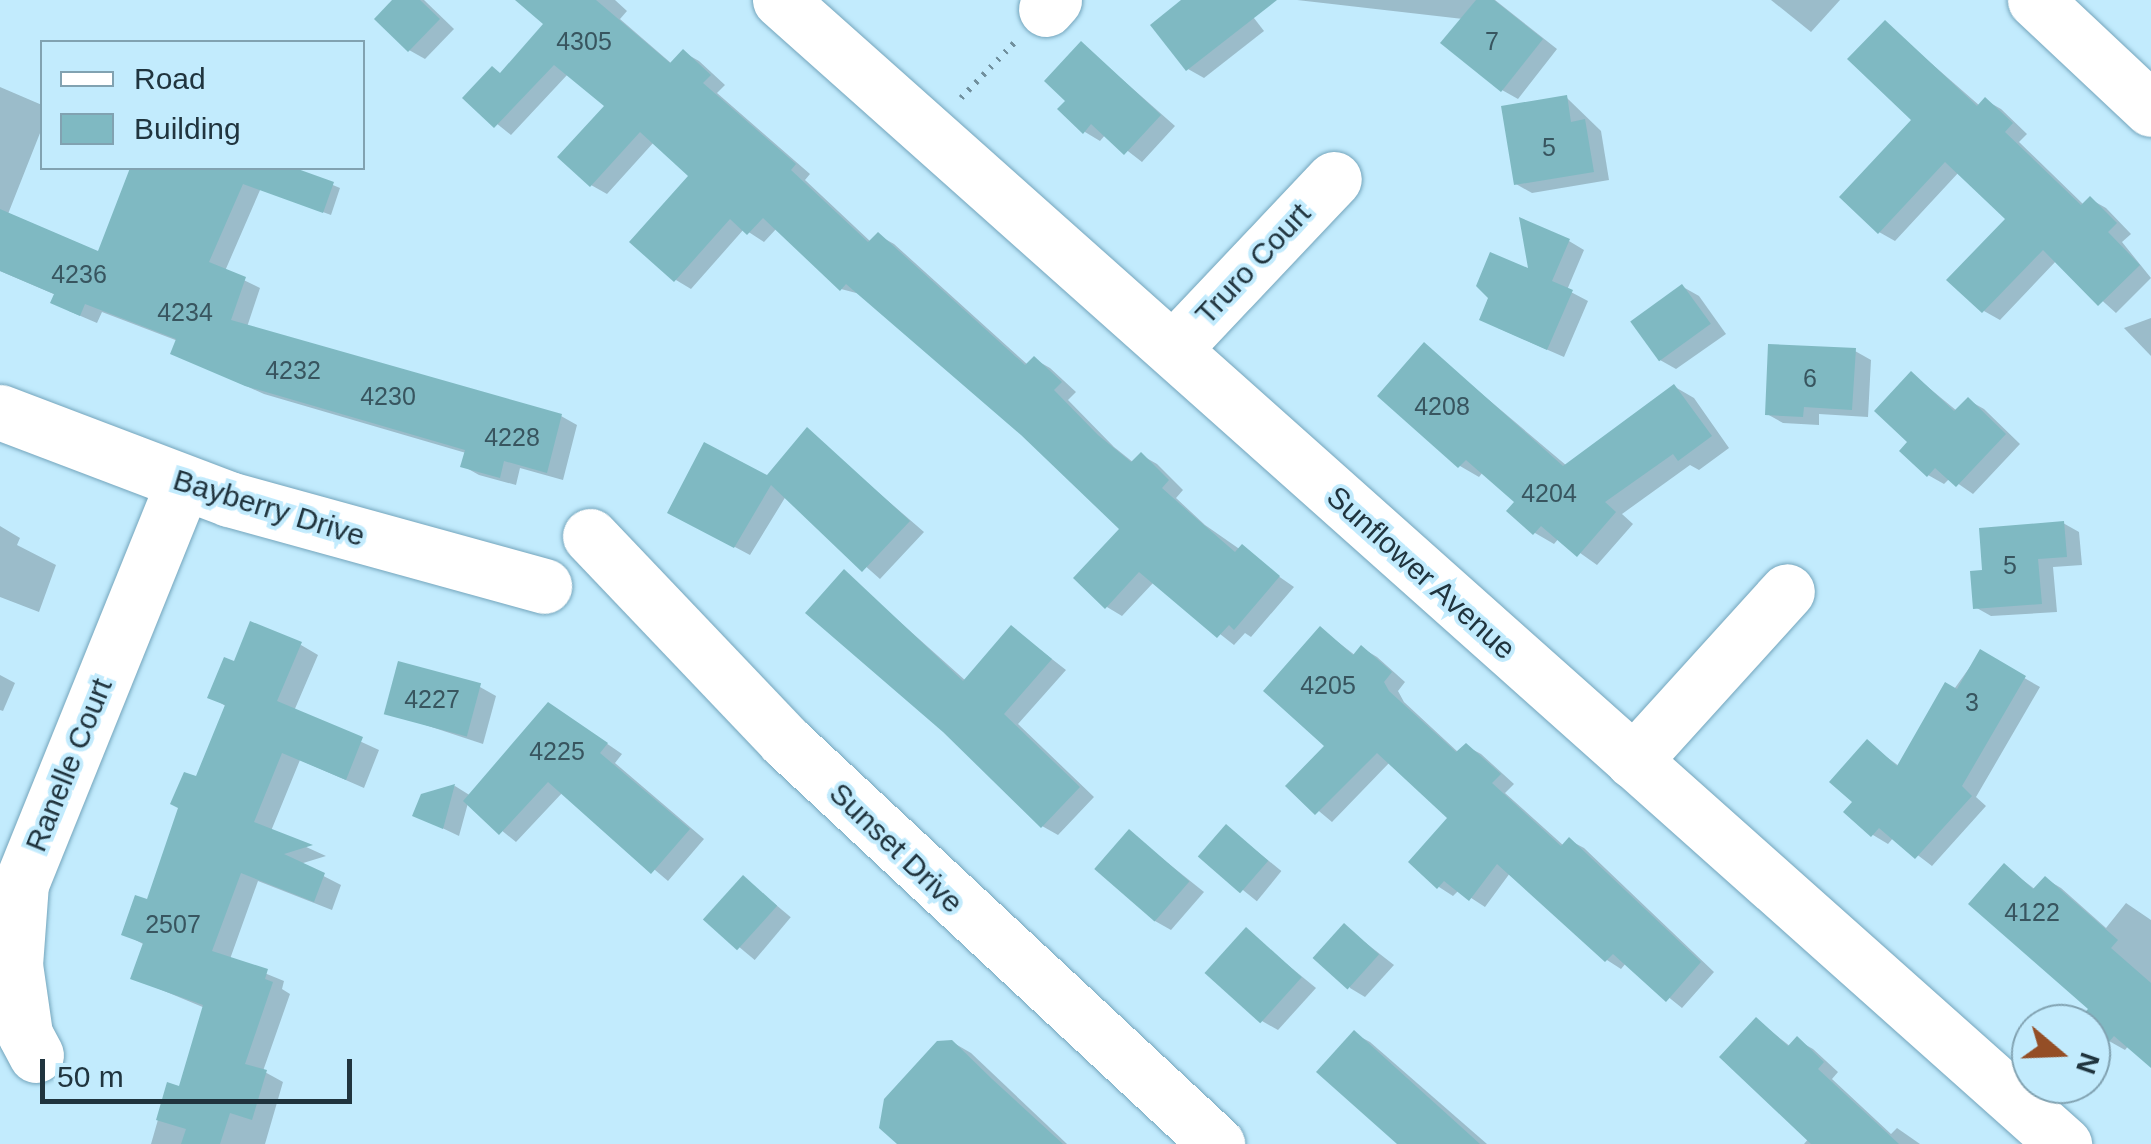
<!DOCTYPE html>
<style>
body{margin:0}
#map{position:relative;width:2151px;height:1144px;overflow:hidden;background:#c2ebfd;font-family:Arial,sans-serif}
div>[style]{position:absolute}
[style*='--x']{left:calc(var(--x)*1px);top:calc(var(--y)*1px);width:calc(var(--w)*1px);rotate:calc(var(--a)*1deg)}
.shadow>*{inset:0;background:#0003;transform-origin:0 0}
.building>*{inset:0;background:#7fb9c2;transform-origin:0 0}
.path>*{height:6px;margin-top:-3px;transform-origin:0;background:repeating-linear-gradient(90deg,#71909e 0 2.5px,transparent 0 10.5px)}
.roads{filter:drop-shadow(0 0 2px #74a5bc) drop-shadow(0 0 2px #74a5bc)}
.minor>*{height:55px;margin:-27.5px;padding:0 27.5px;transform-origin:27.5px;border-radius:27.5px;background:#fff}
span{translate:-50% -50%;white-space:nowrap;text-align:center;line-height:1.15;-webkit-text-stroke:8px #c2ebfd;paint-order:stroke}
.number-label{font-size:25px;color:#38555f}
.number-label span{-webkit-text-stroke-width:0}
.street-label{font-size:30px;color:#20343e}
.legend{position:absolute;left:40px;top:40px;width:325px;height:130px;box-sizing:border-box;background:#c2ebfd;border:2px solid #81a2b1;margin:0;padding:12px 18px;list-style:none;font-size:30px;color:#20343e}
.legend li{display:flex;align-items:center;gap:20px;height:50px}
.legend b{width:50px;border:2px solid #81a2b1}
.north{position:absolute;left:2011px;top:1004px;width:100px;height:100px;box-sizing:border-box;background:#c2ebfd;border:2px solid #81a2b1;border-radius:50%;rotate:109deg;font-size:28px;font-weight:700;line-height:40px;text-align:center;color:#20343e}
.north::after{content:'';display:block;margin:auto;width:35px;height:45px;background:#944e26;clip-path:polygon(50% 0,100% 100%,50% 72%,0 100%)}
.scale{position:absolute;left:40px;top:1059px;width:312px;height:45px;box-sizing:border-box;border:5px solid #20343e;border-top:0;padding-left:12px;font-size:30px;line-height:35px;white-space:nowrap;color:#20343e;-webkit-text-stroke:8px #c2ebfd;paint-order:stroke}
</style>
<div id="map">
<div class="shadow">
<i style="clip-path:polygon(395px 0,424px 0,454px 29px,425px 59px,409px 50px)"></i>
<i style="clip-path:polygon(520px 0,615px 0,627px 11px,620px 19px,672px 64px,683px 52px,699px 61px,725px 85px,717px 93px,810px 174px,805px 180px,871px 242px,878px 235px,894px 244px,1028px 365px,1034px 359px,1050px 368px,1076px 392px,1068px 400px,1114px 447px,1134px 463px,1141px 455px,1157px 464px,1183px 490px,1176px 498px,1205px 525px,1294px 587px,1251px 637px,1245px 633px,1234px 645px,1154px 582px,1122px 616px,1107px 607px,1122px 529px,1023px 433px,860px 294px,841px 289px,777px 228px,764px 242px,744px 229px,691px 289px,676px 280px,692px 176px,654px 142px,607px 194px,591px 185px,607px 106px,568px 74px,511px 135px,465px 98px,502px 74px,546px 23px)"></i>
<i style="clip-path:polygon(1186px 0,1240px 0,1264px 31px,1204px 78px,1188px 69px)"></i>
<i style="clip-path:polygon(1297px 0,1495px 0,1557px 49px,1518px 99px,1502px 90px,1463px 19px)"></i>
<i style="clip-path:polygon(1771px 0,1840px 0,1811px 32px)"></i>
<i style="clip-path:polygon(1885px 23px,1980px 106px,1985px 100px,2001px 109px,2027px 134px,2019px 142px,2084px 205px,2090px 199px,2106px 208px,2131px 234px,2122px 242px,2151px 278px,2116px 313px,2057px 260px,2000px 320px,1984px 311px,2008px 219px,1959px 172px,1895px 241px,1879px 232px,1914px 120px)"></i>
<i style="clip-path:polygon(1082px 44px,1175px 126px,1142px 162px,1106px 134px,1100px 141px,1085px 132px,1068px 101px)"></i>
<i style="clip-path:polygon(0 87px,42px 105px,42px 128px,8px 214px,99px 255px,133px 168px,257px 168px,267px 174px,225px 271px,260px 288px,247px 327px,561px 416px,577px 425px,563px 480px,520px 468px,516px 485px,479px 475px,463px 466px,466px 453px,264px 394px,173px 353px,178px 341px,102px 312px,97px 323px,69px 311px,56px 295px,0 271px)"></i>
<i style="clip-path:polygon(1567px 98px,1601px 131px,1609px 180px,1532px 193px,1516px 184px)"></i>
<i style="clip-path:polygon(304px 173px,340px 188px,331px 215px,301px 204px)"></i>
<i style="clip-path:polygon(1569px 241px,1584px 250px,1567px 290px,1588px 301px,1564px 357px,1498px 328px,1531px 272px)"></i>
<i style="clip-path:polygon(1683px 287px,1699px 296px,1726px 334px,1676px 369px,1660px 360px)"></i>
<i style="clip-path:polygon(2151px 318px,2151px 356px,2124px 328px)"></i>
<i style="clip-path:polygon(1425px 346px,1567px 466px,1675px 387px,1694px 398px,1729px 448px,1699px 470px,1690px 465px,1622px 514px,1633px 524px,1597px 565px,1559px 538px,1554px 544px,1535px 533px,1509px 511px,1517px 502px,1483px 472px,1479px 477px,1460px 466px,1380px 396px)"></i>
<i style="clip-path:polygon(1855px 351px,1871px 360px,1868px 417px,1819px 414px,1819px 425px,1783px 423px,1767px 414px)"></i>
<i style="clip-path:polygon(1912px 374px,1957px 411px,1968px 400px,1984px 409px,2020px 444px,1973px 494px,1950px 478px,1944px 484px,1928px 475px,1911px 442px)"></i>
<i style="clip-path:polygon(807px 431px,924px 532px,880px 579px,786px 496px,750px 555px,686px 521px,767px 478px)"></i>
<i style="clip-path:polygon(2063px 523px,2079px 532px,2082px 565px,2053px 567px,2057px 612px,1991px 616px,1975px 607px,1984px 573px)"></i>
<i style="clip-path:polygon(0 526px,20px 538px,17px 545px,56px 565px,39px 612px,0 597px)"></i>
<i style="clip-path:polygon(844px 572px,966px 681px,1012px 628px,1066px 670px,1018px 724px,1094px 797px,1058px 835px,1042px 826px)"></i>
<i style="clip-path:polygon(1321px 629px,1356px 656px,1362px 648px,1377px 657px,1405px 682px,1398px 691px,1404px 702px,1459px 753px,1466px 746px,1481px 754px,1514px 784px,1505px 793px,1564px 846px,1569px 840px,1584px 848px,1714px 972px,1682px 1008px,1626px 963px,1621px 969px,1607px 960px,1510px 873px,1485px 907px,1459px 890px,1453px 896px,1439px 887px,1411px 862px,1451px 818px,1390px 762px,1332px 822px,1289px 786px,1328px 746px)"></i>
<i style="clip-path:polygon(301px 645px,318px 655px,294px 711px,379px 750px,364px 788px,300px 760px,271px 831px,326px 856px,300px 864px,341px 885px,332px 910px,258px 881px,230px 959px,284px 981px,282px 989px,290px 994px,263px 1071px,283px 1082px,265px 1144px,151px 1144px,168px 1085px,181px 1089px,205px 1008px,133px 978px,145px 945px,124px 934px,149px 902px,227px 707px,210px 696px,235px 664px)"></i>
<i style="clip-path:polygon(1980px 653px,2040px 687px,1976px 797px,1986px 806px,1932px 866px,1894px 837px,1888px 844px,1873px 835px,1847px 812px,1855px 802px,1867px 743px,1899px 766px)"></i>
<i style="clip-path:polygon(0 675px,15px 683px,3px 711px,0 710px)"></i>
<i style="clip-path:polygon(480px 687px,496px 696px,483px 744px,386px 712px)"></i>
<i style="clip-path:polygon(564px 714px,622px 754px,615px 763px,704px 839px,668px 881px,563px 792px,516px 842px,468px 803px,459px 836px,415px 815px,423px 796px,455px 786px,471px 796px)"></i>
<i style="left:1227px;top:827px;width:70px;height:39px;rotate:39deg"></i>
<i style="clip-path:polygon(1129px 832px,1204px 892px,1171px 930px,1155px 921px)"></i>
<i style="clip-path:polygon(2004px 866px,2036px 890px,2046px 879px,2061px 888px,2106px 928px,2126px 903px,2151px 920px,2151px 1064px,2129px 1045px,2125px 1050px,2109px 1041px)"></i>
<i style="left:744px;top:878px;width:61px;height:56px;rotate:40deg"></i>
<i style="clip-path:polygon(1344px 926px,1394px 965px,1365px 997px,1350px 988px)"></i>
<i style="clip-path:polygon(1246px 931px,1316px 988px,1278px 1030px,1262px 1021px)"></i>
<i style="clip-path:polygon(1757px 1020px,1791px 1047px,1797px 1040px,1813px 1049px,1838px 1072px,1832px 1079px,1891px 1134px,1897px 1128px,1920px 1144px,1804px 1144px,1809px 1138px)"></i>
<i style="clip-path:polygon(1355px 1034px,1370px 1042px,1487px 1144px,1401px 1144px)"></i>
<i style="clip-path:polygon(952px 1042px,971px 1053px,1067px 1144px,900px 1144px)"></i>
</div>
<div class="building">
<i style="clip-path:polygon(392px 0,420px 0,440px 19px,408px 52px,374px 19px)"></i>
<i style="clip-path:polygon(515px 0,596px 0,670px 63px,683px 49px,711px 75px,703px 83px,796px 164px,791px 170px,868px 242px,878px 232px,1025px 365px,1034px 356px,1062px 382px,1054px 390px,1098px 435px,1131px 462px,1141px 452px,1169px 480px,1162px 488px,1190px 513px,1235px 552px,1242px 544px,1280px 576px,1234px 630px,1229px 625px,1217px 638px,1139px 572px,1105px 609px,1073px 578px,1119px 529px,1021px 435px,846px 284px,840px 291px,763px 218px,747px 235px,730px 219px,674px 282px,629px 242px,688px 176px,640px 132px,590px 187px,557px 157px,604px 106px,554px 65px,494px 128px,462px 98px,492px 66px,500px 73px,543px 24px)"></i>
<i style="clip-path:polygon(1181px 0,1277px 0,1186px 71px,1150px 25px)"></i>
<i style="clip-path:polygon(1476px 0,1494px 0,1543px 39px,1501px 92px,1440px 43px)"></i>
<i style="clip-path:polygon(1885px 20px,1977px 106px,1985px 97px,2013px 123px,2005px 132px,2081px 205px,2090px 196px,2117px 223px,2108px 232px,2140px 265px,2098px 306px,2043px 250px,1982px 313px,1946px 280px,2005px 219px,1945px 162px,1878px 234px,1839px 197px,1911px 120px,1847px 59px)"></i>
<i style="clip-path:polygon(1081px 41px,1161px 115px,1124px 155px,1091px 124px,1083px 134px,1057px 109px,1065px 101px,1044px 81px)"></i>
<i style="clip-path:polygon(1567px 95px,1571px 122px,1585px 119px,1594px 172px,1514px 185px,1501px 106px)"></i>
<i style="clip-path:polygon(130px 168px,295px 168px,334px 182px,323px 213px,243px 184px,209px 262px,246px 277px,231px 320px,562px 414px,547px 473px,504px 461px,500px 478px,460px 467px,465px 450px,245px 386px,170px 354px,176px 339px,85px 304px,80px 316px,50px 303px,54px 294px,0 271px,0 209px,98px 251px)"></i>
<i style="clip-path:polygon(1519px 217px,1570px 239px,1552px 281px,1573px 290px,1547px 350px,1479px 320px,1488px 298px,1476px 286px,1490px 252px,1528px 268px)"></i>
<i style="left:1682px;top:284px;width:49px;height:64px;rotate:54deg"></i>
<i style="clip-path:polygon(1424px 342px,1563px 466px,1674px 384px,1712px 436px,1678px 461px,1673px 454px,1605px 502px,1616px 512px,1577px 557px,1541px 526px,1533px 535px,1506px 511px,1514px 502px,1466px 460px,1458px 468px,1377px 396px)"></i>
<i style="clip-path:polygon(1768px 344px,1856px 348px,1852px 410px,1804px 407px,1803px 417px,1765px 415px)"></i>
<i style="clip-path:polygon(1911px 371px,1954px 411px,1968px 397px,2006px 434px,1956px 487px,1935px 468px,1927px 477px,1899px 451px,1907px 442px,1874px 411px)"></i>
<i style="clip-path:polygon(807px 427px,910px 521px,862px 572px,771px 485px,734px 548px,667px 513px,704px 442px,767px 475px)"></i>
<i style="clip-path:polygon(2064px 521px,2067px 557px,2038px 559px,2042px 604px,1973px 609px,1970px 571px,1982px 570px,1979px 528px)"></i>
<i style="clip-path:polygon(844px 569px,963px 681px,1011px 625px,1052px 659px,1004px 714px,1080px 787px,1041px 828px,943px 732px,805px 613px)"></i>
<i style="clip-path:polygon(250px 621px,302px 642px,277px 701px,363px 737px,346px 780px,282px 753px,254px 822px,313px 845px,284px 854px,325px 873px,314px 902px,241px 873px,212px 951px,268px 969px,265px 979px,273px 982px,245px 1064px,267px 1070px,252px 1120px,230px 1113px,220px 1144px,181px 1144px,186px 1129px,156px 1120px,167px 1082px,179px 1086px,203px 1005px,130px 979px,143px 943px,121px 935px,135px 895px,147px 899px,178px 808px,170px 804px,184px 772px,196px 776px,225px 705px,207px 698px,224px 657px,234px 661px)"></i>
<i style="clip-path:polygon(1320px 626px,1353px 655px,1361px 645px,1392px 672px,1384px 682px,1389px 691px,1456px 752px,1466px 743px,1501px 774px,1492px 783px,1561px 846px,1569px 837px,1701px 962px,1666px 1002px,1613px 954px,1605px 962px,1497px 864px,1469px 901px,1444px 881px,1437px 889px,1408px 862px,1447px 818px,1377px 753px,1315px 815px,1285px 786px,1324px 746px,1263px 691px)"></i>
<i style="clip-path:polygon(1980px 649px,2026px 676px,1962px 786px,1972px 796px,1915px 859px,1879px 828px,1871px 837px,1843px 812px,1852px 802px,1829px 782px,1867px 739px,1897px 766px,1945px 682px,1957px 689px)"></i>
<i style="left:398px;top:661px;width:86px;height:55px;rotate:15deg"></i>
<i style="clip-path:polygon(548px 702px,608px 743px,600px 753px,690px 829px,651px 874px,548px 782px,499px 835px,463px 801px)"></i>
<i style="clip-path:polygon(455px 784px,443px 829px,412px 816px,421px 794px)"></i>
<i style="left:1226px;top:824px;width:56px;height:43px;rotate:41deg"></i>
<i style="left:1129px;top:829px;width:80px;height:53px;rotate:41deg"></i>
<i style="clip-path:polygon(2004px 863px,2033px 889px,2045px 876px,2118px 940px,2111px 948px,2151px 983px,2151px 1068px,2114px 1036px,2108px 1043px,2079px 1018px,2088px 1009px,1968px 904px)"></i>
<i style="left:743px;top:875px;width:46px;height:60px;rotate:42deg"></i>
<i style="left:1344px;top:923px;width:47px;height:47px;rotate:42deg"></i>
<i style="left:1246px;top:927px;width:75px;height:62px;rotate:42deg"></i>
<i style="clip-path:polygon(1756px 1017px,1788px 1046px,1797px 1036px,1824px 1062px,1818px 1069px,1899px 1144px,1811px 1144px,1719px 1057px)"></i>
<i style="clip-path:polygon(1354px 1030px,1480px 1144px,1397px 1144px,1316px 1072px)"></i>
<i style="clip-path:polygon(952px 1040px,992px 1079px,1063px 1144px,897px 1144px,879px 1128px,884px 1099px,937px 1041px)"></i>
</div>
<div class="path">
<i style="--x:961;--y:98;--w:78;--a:-46"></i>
</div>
<div class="roads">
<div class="minor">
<i style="--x:780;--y:0;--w:1720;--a:41.7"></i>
<i style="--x:2035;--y:0;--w:159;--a:43.2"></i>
<i style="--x:1046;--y:9;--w:12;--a:-48"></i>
<i style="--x:1173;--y:349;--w:234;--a:-46.6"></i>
<i style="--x:0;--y:412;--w:245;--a:20.8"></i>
<i style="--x:229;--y:499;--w:327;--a:15.4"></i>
<i style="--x:590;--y:536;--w:283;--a:46.4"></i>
<i style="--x:785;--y:741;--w:591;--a:43.01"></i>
<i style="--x:1633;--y:761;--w:229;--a:-47.8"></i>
<i style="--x:36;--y:1055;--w:24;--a:-118"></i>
<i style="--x:25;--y:1034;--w:70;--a:-98.2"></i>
<i style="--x:15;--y:965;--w:81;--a:-85.8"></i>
<i style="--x:21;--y:884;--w:432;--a:-68"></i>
</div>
</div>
<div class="number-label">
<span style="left:584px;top:41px">4305</span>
<span style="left:1492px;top:41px">7</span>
<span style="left:1549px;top:147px">5</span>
<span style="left:79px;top:274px">4236</span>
<span style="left:185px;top:312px">4234</span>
<span style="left:293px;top:370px">4232</span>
<span style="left:1810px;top:378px">6</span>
<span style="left:388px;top:396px">4230</span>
<span style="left:1442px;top:406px">4208</span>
<span style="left:512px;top:437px">4228</span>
<span style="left:1549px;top:493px">4204</span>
<span style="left:2010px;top:565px">5</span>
<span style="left:1328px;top:685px">4205</span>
<span style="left:432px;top:699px">4227</span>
<span style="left:1972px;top:702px">3</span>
<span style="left:557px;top:751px">4225</span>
<span style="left:2032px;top:912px">4122</span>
<span style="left:173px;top:924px">2507</span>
</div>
<div class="street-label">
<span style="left:1253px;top:264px;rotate:-47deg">Truro Court</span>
<span style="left:269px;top:508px;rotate:17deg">Bayberry Drive</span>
<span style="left:1421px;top:573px;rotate:42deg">Sunflower Avenue</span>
<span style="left:69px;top:765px;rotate:-68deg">Ranelle Court</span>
<span style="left:896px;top:848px;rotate:44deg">Sunset Drive</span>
</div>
<ul class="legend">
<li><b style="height:12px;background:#fff"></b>Road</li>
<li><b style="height:28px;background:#7fb9c2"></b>Building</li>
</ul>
<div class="north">N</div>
<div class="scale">50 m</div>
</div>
